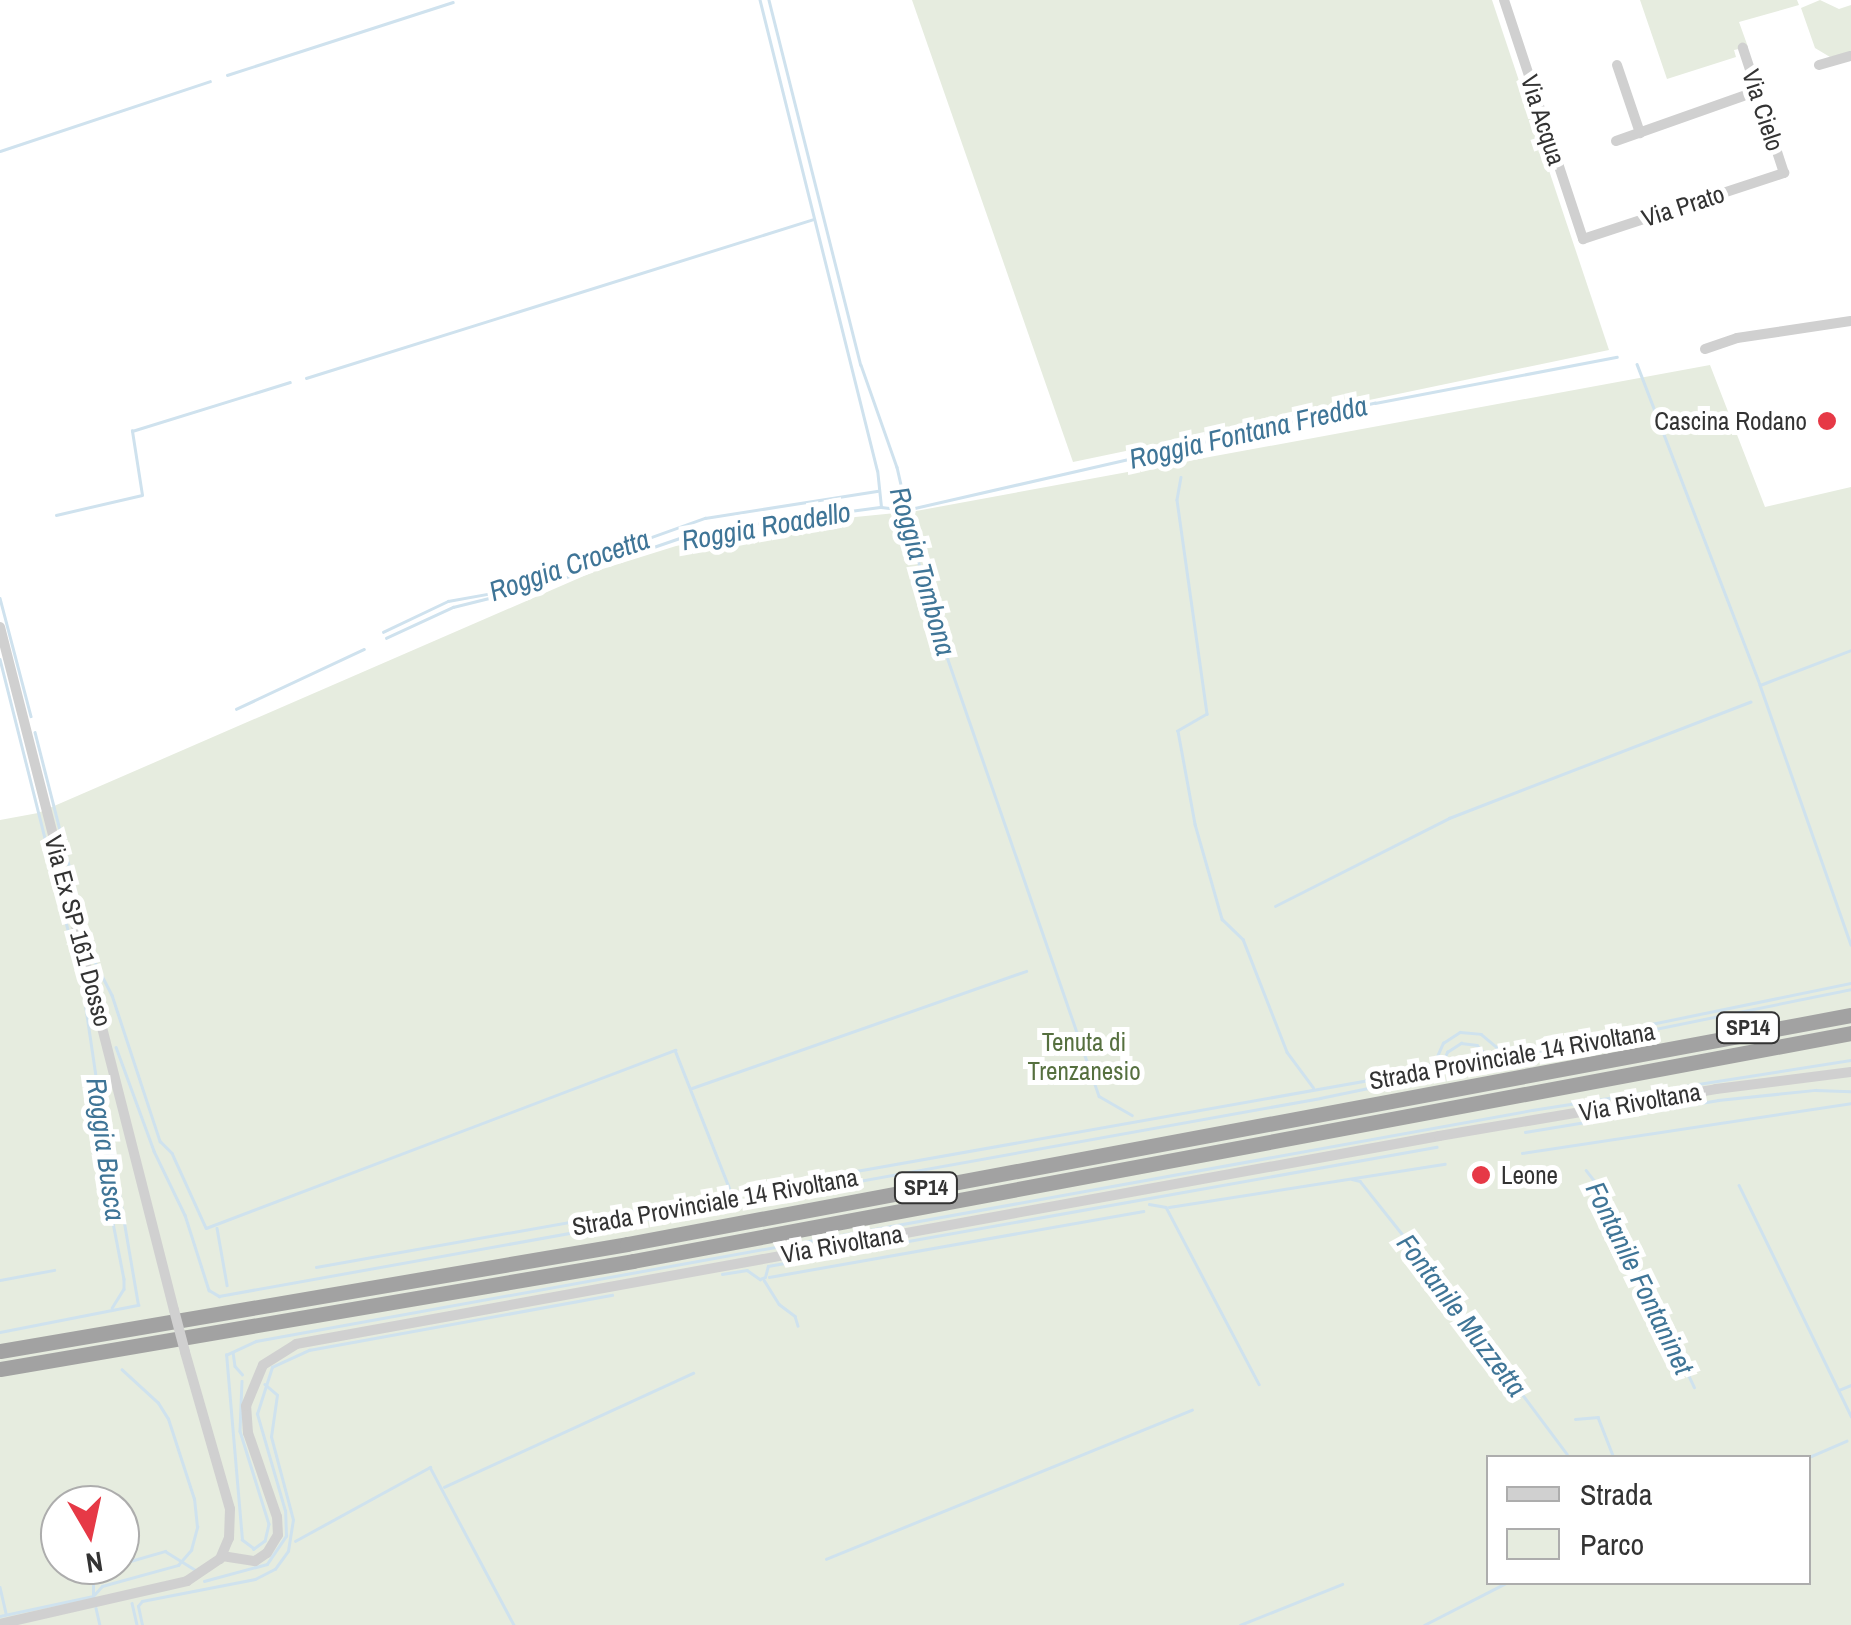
<!DOCTYPE html>
<style>
body{margin:0}
#map{position:relative;width:1851px;height:1625px;overflow:hidden;background:#fff;font-family:"Archivo Narrow",sans-serif}
div>[style]{position:absolute}
[style*='--x']{left:calc(var(--x)*1px);top:calc(var(--y)*1px);width:calc(var(--w)*1px);rotate:calc(var(--a)*1deg)}
.green>*{inset:0;background:#e6ecdf}
.stream>*{height:2.5px;margin:-1.25px;padding:0 1.25px;transform-origin:1.25px;border-radius:1.25px;background:#cfe2ee}
.minor>*{height:10px;margin:-5px;padding:0 5px;transform-origin:5px;border-radius:5px;background:#d0d0d0}
.trunk>*{height:15px;margin:-7.5px;padding:0 7.5px;transform-origin:7.5px;border-radius:7.5px;background:#a2a2a2}
.minor-bridge>*{height:10px;margin:-5px;padding:0 5px;transform-origin:5px;border-radius:5px;background:#d0d0d0}
.dots>*{width:28px;height:28px;translate:-50% -50%;box-sizing:border-box;border:5px solid #fff;border-radius:50%}
span{translate:-50% -50%;white-space:nowrap;text-align:center;line-height:1.15;-webkit-text-stroke:10px #fff;paint-order:stroke}
.shield-label span{padding:2px 8px;background:#fff;border:2px solid;border-radius:8px;-webkit-text-stroke-width:0}
.shield-label{font-size:22px;color:#333;font-weight:700}
.street-label{font-size:25px;color:#333}
.poi-label{font-size:25px;color:#333}
.right{translate:-100% -50%;text-align:right}
.left{translate:0 -50%;text-align:left}
.park-label{font-size:25px;color:#56703f}
.water-label{font-size:28px;color:#3f7597;font-style:italic}
.legend{position:absolute;left:1486px;top:1455px;width:325px;height:130px;box-sizing:border-box;background:#fff;border:2px solid #adadad;margin:0;padding:12px 18px;list-style:none;font-size:30px;color:#333}
.legend li{display:flex;align-items:center;gap:20px;height:50px}
.legend b{width:50px;border:2px solid #adadad}
.north{position:absolute;left:40px;top:1485px;width:100px;height:100px;box-sizing:border-box;background:#fff;border:2px solid #adadad;border-radius:50%;rotate:171deg;font-size:28px;font-weight:700;line-height:40px;text-align:center;color:#333}
.north::after{content:'';display:block;margin:auto;width:35px;height:45px;background:#e63946;clip-path:polygon(50% 0,100% 100%,50% 72%,0 100%)}
</style>
<div id="map">
<div class="green">
<i style="clip-path:polygon(912px 0,1492px 0,1609px 350px,1073px 462px)"></i>
<i style="clip-path:polygon(1640px 0,1797px 0,1799px 5px,1739px 22px,1748px 47px,1734px 50px,1736px 57px,1667px 79px)"></i>
<i style="clip-path:polygon(1820px 0,1839px 9px,1851px 5px,1851px 52px,1830px 57px,1815px 48px,1801px 8px)"></i>
<i style="clip-path:polygon(evenodd,1710px 365px,1765px 507px,1851px 487px,1851px 1625px,0 1625px,0 820px,38px 813px,593px 572px,676px 546px,805px 522px,916px 511px,1710px 365px,1488px 1458px,1808px 1458px,1808px 1582px,1488px 1582px,1488px 1458px,1710px 365px,60px 1505px,120px 1505px,120px 1565px,60px 1565px,60px 1505px)"></i>
</div>
<div class="stream">
<i style="--x:769;--y:0;--w:376;--a:75.9"></i>
<i style="--x:861;--y:365;--w:108;--a:70.6"></i>
<i style="--x:897;--y:467;--w:135;--a:77.2"></i>
<i style="--x:927;--y:599;--w:526;--a:70.91"></i>
<i style="--x:1099;--y:1096;--w:38;--a:30"></i>
<i style="--x:227;--y:75;--w:237;--a:-17.9"></i>
<i style="--x:0;--y:151;--w:221;--a:-18.4"></i>
<i style="--x:1637;--y:364;--w:344;--a:69"></i>
<i style="--x:1760;--y:685;--w:275;--a:70.7"></i>
<i style="--x:306;--y:378;--w:532;--a:-17.38"></i>
<i style="--x:1181;--y:477;--w:23;--a:100"></i>
<i style="--x:1177;--y:500;--w:216;--a:82"></i>
<i style="--x:1207;--y:714;--w:34;--a:150"></i>
<i style="--x:1178;--y:731;--w:95;--a:79.6"></i>
<i style="--x:1195;--y:824;--w:99;--a:74.1"></i>
<i style="--x:1222;--y:919;--w:29;--a:44"></i>
<i style="--x:1243;--y:939;--w:121;--a:68.7"></i>
<i style="--x:1287;--y:1052;--w:44;--a:53.4"></i>
<i style="--x:881;--y:507;--w:25;--a:7"></i>
<i style="--x:906;--y:510;--w:481;--a:-12.9"></i>
<i style="--x:1375;--y:403;--w:246;--a:-10.8"></i>
<i style="--x:56;--y:515;--w:88;--a:-13.1"></i>
<i style="--x:142;--y:495;--w:65;--a:-98.9"></i>
<i style="--x:132;--y:431;--w:165;--a:-17.2"></i>
<i style="--x:0;--y:598;--w:122;--a:75.3"></i>
<i style="--x:383;--y:632;--w:72;--a:-25.5"></i>
<i style="--x:448;--y:601;--w:51;--a:-10.2"></i>
<i style="--x:498;--y:592;--w:220;--a:-19.7"></i>
<i style="--x:705;--y:518;--w:175;--a:-8.9"></i>
<i style="--x:386;--y:638;--w:74;--a:-24.8"></i>
<i style="--x:453;--y:607;--w:99;--a:-14"></i>
<i style="--x:549;--y:583;--w:160;--a:-19"></i>
<i style="--x:700;--y:531;--w:183;--a:-7.6"></i>
<i style="--x:881;--y:507;--w:36;--a:-96"></i>
<i style="--x:877;--y:471;--w:485;--a:-104"></i>
<i style="--x:0;--y:659;--w:324;--a:75.9"></i>
<i style="--x:1760;--y:685;--w:97;--a:-21"></i>
<i style="--x:236;--y:709;--w:141;--a:-25.1"></i>
<i style="--x:35;--y:732;--w:231;--a:75.7"></i>
<i style="--x:92;--y:956;--w:44;--a:62.9"></i>
<i style="--x:112;--y:995;--w:154;--a:71.8"></i>
<i style="--x:160;--y:1141;--w:17;--a:45"></i>
<i style="--x:172;--y:1153;--w:82;--a:65.6"></i>
<i style="--x:206;--y:1228;--w:502;--a:-20.78"></i>
<i style="--x:675;--y:1050;--w:161;--a:68.5"></i>
<i style="--x:1275;--y:906;--w:195;--a:-26.8"></i>
<i style="--x:1449;--y:818;--w:323;--a:-21.1"></i>
<i style="--x:83;--y:988;--w:172;--a:81.6"></i>
<i style="--x:108;--y:1158;--w:44;--a:88.7"></i>
<i style="--x:109;--y:1202;--w:78;--a:79"></i>
<i style="--x:124;--y:1279;--w:10;--a:90"></i>
<i style="--x:124;--y:1289;--w:22;--a:122"></i>
<i style="--x:116;--y:1047;--w:111;--a:69.9"></i>
<i style="--x:154;--y:1151;--w:71;--a:64.2"></i>
<i style="--x:185;--y:1215;--w:79;--a:72.3"></i>
<i style="--x:209;--y:1290;--w:12;--a:31"></i>
<i style="--x:219;--y:1296;--w:1119;--a:-10.19"></i>
<i style="--x:1320;--y:1098;--w:118;--a:-11.7"></i>
<i style="--x:1436;--y:1074;--w:25;--a:-63"></i>
<i style="--x:1447;--y:1052;--w:17;--a:-33"></i>
<i style="--x:1461;--y:1043;--w:16;--a:7"></i>
<i style="--x:1477;--y:1045;--w:23;--a:47"></i>
<i style="--x:1493;--y:1062;--w:365;--a:-11.5"></i>
<i style="--x:692;--y:1088;--w:354;--a:-19.3"></i>
<i style="--x:1525;--y:1132;--w:196;--a:-9.4"></i>
<i style="--x:1718;--y:1100;--w:98;--a:-5.9"></i>
<i style="--x:1815;--y:1090;--w:36;--a:2"></i>
<i style="--x:1522;--y:1153;--w:333;--a:-8.6"></i>
<i style="--x:1586;--y:1170;--w:24;--a:52"></i>
<i style="--x:1601;--y:1189;--w:219;--a:64.8"></i>
<i style="--x:1352;--y:1179;--w:8;--a:14"></i>
<i style="--x:1360;--y:1181;--w:75;--a:51.5"></i>
<i style="--x:1407;--y:1240;--w:267;--a:53.2"></i>
<i style="--x:1739;--y:1185;--w:257;--a:64.1"></i>
<i style="--x:1149;--y:1204;--w:17;--a:10"></i>
<i style="--x:1166;--y:1207;--w:200;--a:62.3"></i>
<i style="--x:1169;--y:1207;--w:279;--a:-8.9"></i>
<i style="--x:217;--y:1228;--w:58;--a:80"></i>
<i style="--x:316;--y:1267;--w:1109;--a:-10.07"></i>
<i style="--x:1408;--y:1073;--w:28;--a:-21"></i>
<i style="--x:1434;--y:1063;--w:22;--a:-66"></i>
<i style="--x:1443;--y:1043;--w:20;--a:-33"></i>
<i style="--x:1460;--y:1032;--w:21;--a:5"></i>
<i style="--x:1481;--y:1034;--w:31;--a:40"></i>
<i style="--x:1505;--y:1054;--w:353;--a:-11.6"></i>
<i style="--x:722;--y:1274;--w:25;--a:-9"></i>
<i style="--x:747;--y:1270;--w:16;--a:35"></i>
<i style="--x:760;--y:1279;--w:5;--a:-22"></i>
<i style="--x:765;--y:1277;--w:11;--a:-75"></i>
<i style="--x:768;--y:1266;--w:679;--a:-10.1"></i>
<i style="--x:769;--y:1277;--w:380;--a:-10"></i>
<i style="--x:0;--y:1280;--w:55;--a:-10.5"></i>
<i style="--x:764;--y:1280;--w:28;--a:58"></i>
<i style="--x:779;--y:1304;--w:20;--a:37"></i>
<i style="--x:795;--y:1316;--w:10;--a:73"></i>
<i style="--x:0;--y:1332;--w:141;--a:-11.1"></i>
<i style="--x:138;--y:1305;--w:214;--a:-99.7"></i>
<i style="--x:233;--y:1352;--w:14;--a:82"></i>
<i style="--x:235;--y:1366;--w:11;--a:49"></i>
<i style="--x:242;--y:1381;--w:50;--a:92.3"></i>
<i style="--x:240;--y:1431;--w:97;--a:72.7"></i>
<i style="--x:269;--y:1524;--w:17;--a:103"></i>
<i style="--x:265;--y:1541;--w:14;--a:144"></i>
<i style="--x:254;--y:1549;--w:15;--a:-143"></i>
<i style="--x:242;--y:1540;--w:186;--a:-94.9"></i>
<i style="--x:226;--y:1355;--w:33;--a:-25"></i>
<i style="--x:256;--y:1341;--w:1297;--a:-10.26"></i>
<i style="--x:1532;--y:1110;--w:323;--a:-8.9"></i>
<i style="--x:1839;--y:1390;--w:13;--a:-23"></i>
<i style="--x:1575;--y:1419;--w:23;--a:-5"></i>
<i style="--x:1598;--y:1417;--w:44;--a:68.7"></i>
<i style="--x:1807;--y:1458;--w:43;--a:-23.6"></i>
<i style="--x:444;--y:1487;--w:274;--a:-24.6"></i>
<i style="--x:295;--y:1541;--w:154;--a:-28.7"></i>
<i style="--x:430;--y:1467;--w:179;--a:62"></i>
<i style="--x:826;--y:1559;--w:395;--a:-22.2"></i>
<i style="--x:120;--y:1564;--w:47;--a:-16.1"></i>
<i style="--x:165;--y:1551;--w:36;--a:32"></i>
<i style="--x:204;--y:1581;--w:65;--a:-15.1"></i>
<i style="--x:267;--y:1564;--w:34;--a:-56"></i>
<i style="--x:286;--y:1536;--w:25;--a:-92"></i>
<i style="--x:285;--y:1511;--w:101;--a:-106.1"></i>
<i style="--x:257;--y:1414;--w:49;--a:-72.3"></i>
<i style="--x:272;--y:1367;--w:41;--a:-24.7"></i>
<i style="--x:309;--y:1350;--w:308;--a:-10.3"></i>
<i style="--x:0;--y:1587;--w:27;--a:77"></i>
<i style="--x:93;--y:1595;--w:21;--a:-90"></i>
<i style="--x:93;--y:1574;--w:24;--a:-22"></i>
<i style="--x:132;--y:1603;--w:23;--a:77"></i>
<i style="--x:96;--y:1608;--w:17;--a:77"></i>
<i style="--x:0;--y:1616;--w:95;--a:-12.1"></i>
<i style="--x:93;--y:1596;--w:13;--a:-48"></i>
<i style="--x:102;--y:1586;--w:79;--a:-15.4"></i>
<i style="--x:178;--y:1565;--w:20;--a:-49"></i>
<i style="--x:191;--y:1550;--w:24;--a:-75"></i>
<i style="--x:197;--y:1527;--w:28;--a:-96"></i>
<i style="--x:194;--y:1499;--w:84;--a:-108"></i>
<i style="--x:168;--y:1419;--w:19;--a:-122"></i>
<i style="--x:158;--y:1403;--w:49;--a:-137.5"></i>
<i style="--x:142;--y:1625;--w:19;--a:-102"></i>
<i style="--x:138;--y:1606;--w:6;--a:-51"></i>
<i style="--x:142;--y:1601;--w:115;--a:-11"></i>
<i style="--x:255;--y:1579;--w:22;--a:-27"></i>
<i style="--x:275;--y:1569;--w:22;--a:-54"></i>
<i style="--x:288;--y:1551;--w:31;--a:-81"></i>
<i style="--x:293;--y:1520;--w:86;--a:-104.8"></i>
<i style="--x:271;--y:1437;--w:42;--a:-81.9"></i>
<i style="--x:277;--y:1395;--w:16;--a:-140"></i>
<i style="--x:1240;--y:1625;--w:110;--a:-21.9"></i>
<i style="--x:1424;--y:1625;--w:94;--a:-27.1"></i>
</div>
<div class="minor">
<i style="--x:1504;--y:0;--w:252;--a:71.7"></i>
<i style="--x:1583;--y:239;--w:212;--a:-18.2"></i>
<i style="--x:1784;--y:173;--w:132;--a:-108.2"></i>
<i style="--x:1617;--y:65;--w:72;--a:71.3"></i>
<i style="--x:1819;--y:65;--w:33;--a:-16"></i>
<i style="--x:1616;--y:141;--w:150;--a:-19.5"></i>
<i style="--x:1705;--y:349;--w:34;--a:-19"></i>
<i style="--x:1737;--y:338;--w:115;--a:-8.5"></i>
<i style="--x:0;--y:627;--w:705;--a:75.71"></i>
<i style="--x:222;--y:1556;--w:33;--a:9"></i>
<i style="--x:255;--y:1561;--w:14;--a:-34"></i>
<i style="--x:267;--y:1553;--w:21;--a:-59"></i>
<i style="--x:278;--y:1535;--w:18;--a:-93"></i>
<i style="--x:277;--y:1517;--w:89;--a:-109"></i>
<i style="--x:248;--y:1433;--w:27;--a:-94"></i>
<i style="--x:246;--y:1406;--w:44;--a:-67.5"></i>
<i style="--x:263;--y:1365;--w:39;--a:-32"></i>
<i style="--x:296;--y:1344;--w:1162;--a:-10.31"></i>
<i style="--x:1439;--y:1136;--w:281;--a:-9.6"></i>
<i style="--x:1716;--y:1089;--w:136;--a:-7.2"></i>
<i style="--x:0;--y:1624;--w:192;--a:-12.9"></i>
<i style="--x:187;--y:1581;--w:40;--a:-34"></i>
<i style="--x:220;--y:1559;--w:23;--a:-67"></i>
<i style="--x:229;--y:1538;--w:29;--a:-88"></i>
<i style="--x:230;--y:1509;--w:163;--a:-106"></i>
</div>
<div class="trunk">
<i style="--x:0;--y:1351;--w:636;--a:-9.68"></i>
<i style="--x:627;--y:1244;--w:1245;--a:-10.6"></i>
<i style="--x:0;--y:1369;--w:642;--a:-9.68"></i>
<i style="--x:633;--y:1261;--w:1239;--a:-10.6"></i>
</div>
<div class="minor-bridge">
<i style="--x:174;--y:1310;--w:43;--a:75.3"></i>
</div>
<div class="dots">
<i style="left:1827px;top:421px;background:#e63946"></i>
<i style="left:1481px;top:1175px;background:#e63946"></i>
</div>
<div class="shield-label">
<span style="left:1748px;top:1028px">SP14</span>
<span style="left:926px;top:1188px">SP14</span>
</div>
<div class="street-label">
<span style="left:1763px;top:110px;rotate:72deg">Via Cielo</span>
<span style="left:1543px;top:120px;rotate:72deg">Via Acqua</span>
<span style="left:1683px;top:206px;rotate:-18deg">Via Prato</span>
<span style="left:78px;top:931px;rotate:75deg">Via Ex SP 161 Dosso</span>
<span style="left:1512px;top:1056px;rotate:-10deg">Strada Provinciale 14 Rivoltana</span>
<span style="left:1640px;top:1102px;rotate:-10deg">Via Rivoltana</span>
<span style="left:715px;top:1202px;rotate:-10deg">Strada Provinciale 14 Rivoltana</span>
<span style="left:842px;top:1244px;rotate:-10deg">Via Rivoltana</span>
</div>
<div class="poi-label">
<span class="right" style="left:1807px;top:421px">Cascina Rodano</span>
<span class="left" style="left:1501px;top:1175px">Leone</span>
</div>
<div class="park-label">
<span style="left:1084px;top:1057px">Tenuta di<br>Trenzanesio</span>
</div>
<div class="water-label">
<span style="left:1248px;top:432px;rotate:-13deg">Roggia Fontana Fredda</span>
<span style="left:766px;top:526px;rotate:-10deg">Roggia Roadello</span>
<span style="left:569px;top:565px;rotate:-19deg">Roggia Crocetta</span>
<span style="left:923px;top:571px;rotate:74deg">Roggia Tombona</span>
<span style="left:106px;top:1149px;rotate:82deg">Roggia Busca</span>
<span style="left:1640px;top:1278px;rotate:64deg">Fontanile Fontaninet</span>
<span style="left:1462px;top:1315px;rotate:53deg">Fontanile Muzzetta</span>
</div>
<ul class="legend">
<li><b style="height:12px;background:#d0d0d0"></b>Strada</li>
<li><b style="height:28px;background:#e6ecdf"></b>Parco</li>
</ul>
<div class="north">N</div>
</div>
